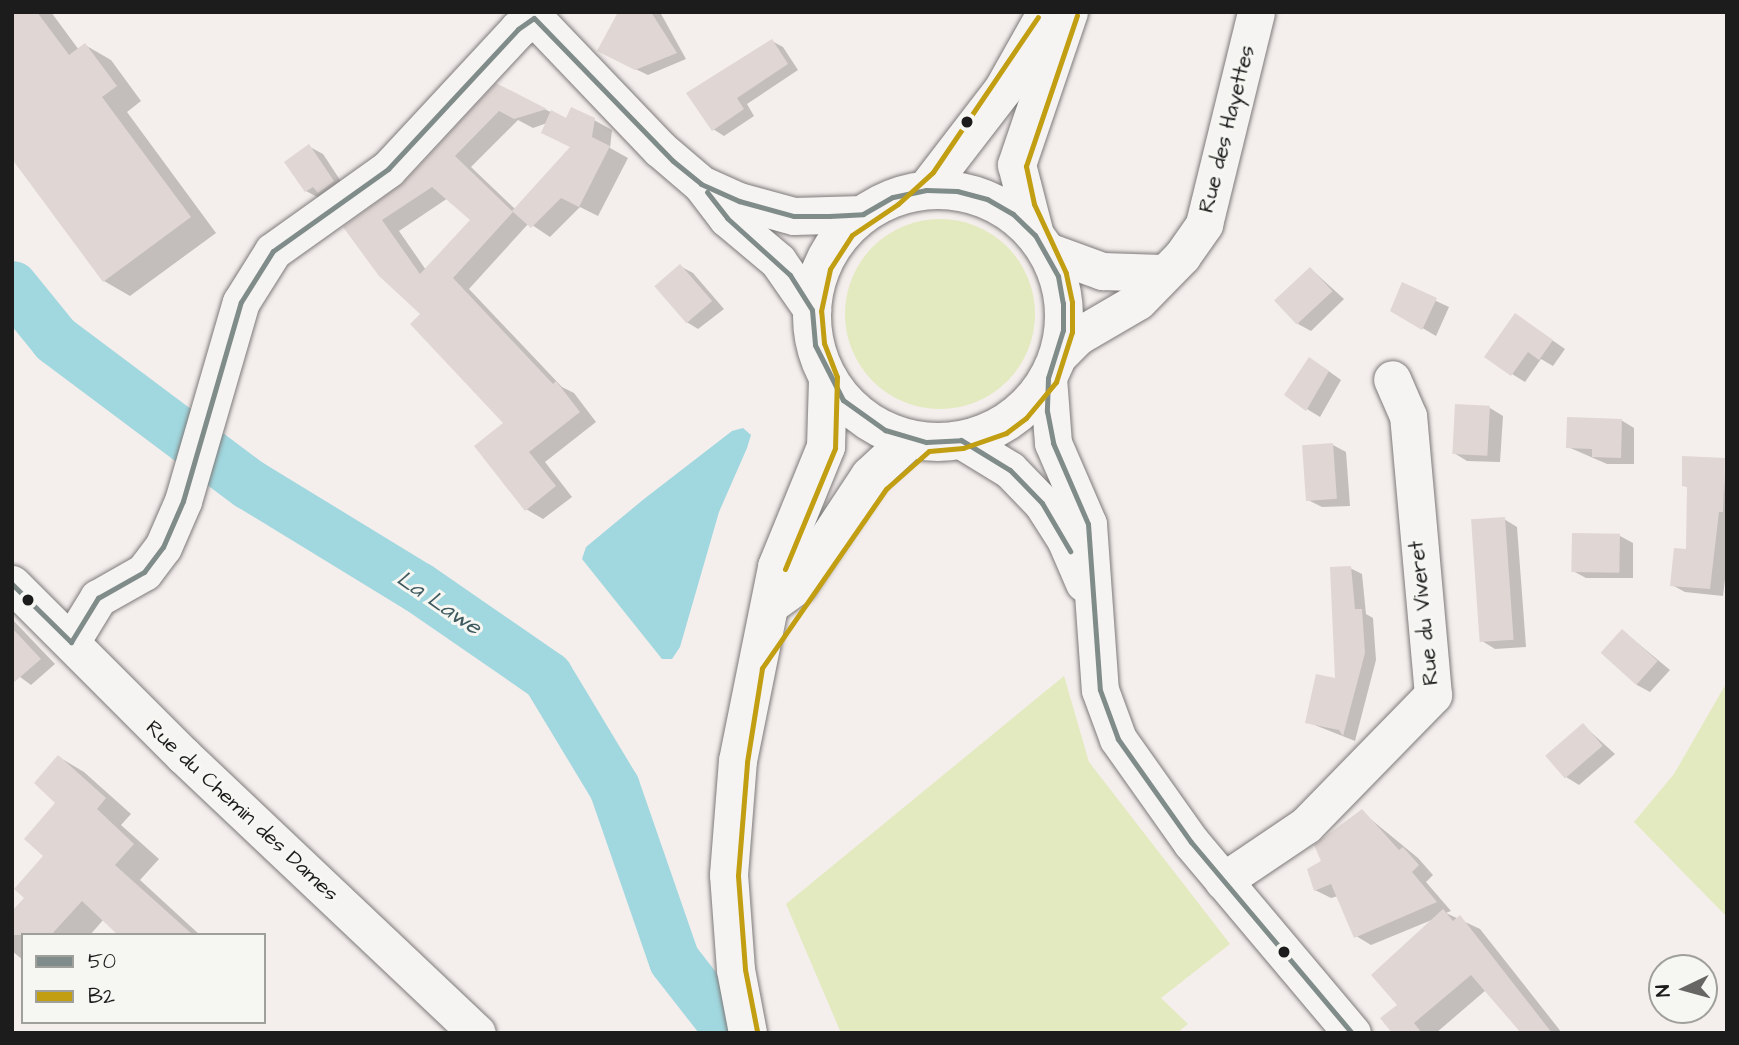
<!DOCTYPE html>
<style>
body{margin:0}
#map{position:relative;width:1739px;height:1045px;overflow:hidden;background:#f4eeec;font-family:"Architects Daughter",sans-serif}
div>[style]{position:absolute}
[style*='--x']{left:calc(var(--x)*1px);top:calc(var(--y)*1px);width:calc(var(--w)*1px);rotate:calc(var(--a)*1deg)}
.green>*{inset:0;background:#e4eabf}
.round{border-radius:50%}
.water>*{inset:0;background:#a1d8df}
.shadow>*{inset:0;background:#0003}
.river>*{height:51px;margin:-25.5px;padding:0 25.5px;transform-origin:25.5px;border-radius:25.5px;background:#a1d8df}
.building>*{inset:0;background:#e0d6d4;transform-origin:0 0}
.roads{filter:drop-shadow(0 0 2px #7d7a7a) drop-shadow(0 0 2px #7d7a7a)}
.minor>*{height:37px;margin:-18.5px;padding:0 18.5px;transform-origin:18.5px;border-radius:18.5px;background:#f5f4f2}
.major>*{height:38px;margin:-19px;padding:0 19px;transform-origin:19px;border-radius:19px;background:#f5f4f2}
.major>.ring{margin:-19px;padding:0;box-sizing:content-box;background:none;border:38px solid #f5f4f2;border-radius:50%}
.bus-1>*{height:5px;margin:-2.5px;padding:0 2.5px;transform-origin:2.5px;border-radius:2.5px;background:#808c89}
.bus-2>*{height:5px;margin:-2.5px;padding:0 2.5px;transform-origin:2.5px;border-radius:2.5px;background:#c29e12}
.dots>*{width:19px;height:19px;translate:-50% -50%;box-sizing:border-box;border:4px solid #f6f6f2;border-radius:50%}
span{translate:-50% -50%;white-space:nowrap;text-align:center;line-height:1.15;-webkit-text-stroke:6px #f6f6f2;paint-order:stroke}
.street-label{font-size:21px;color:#1c1c1c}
.water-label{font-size:23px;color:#3e5a5e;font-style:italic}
.frame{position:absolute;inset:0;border:14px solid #1c1c1c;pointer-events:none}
.legend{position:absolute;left:21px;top:933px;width:245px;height:91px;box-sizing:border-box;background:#f6f6f2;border:2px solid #9f9f9c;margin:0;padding:9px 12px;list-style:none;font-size:21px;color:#1c1c1c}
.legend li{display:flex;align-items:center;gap:14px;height:35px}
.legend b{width:35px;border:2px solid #9f9f9c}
.north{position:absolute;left:1648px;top:954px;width:70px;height:70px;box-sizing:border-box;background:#f6f6f2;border:2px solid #9f9f9c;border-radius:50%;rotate:265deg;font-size:19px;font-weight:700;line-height:28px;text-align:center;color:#1c1c1c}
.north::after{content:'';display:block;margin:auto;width:24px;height:32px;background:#686665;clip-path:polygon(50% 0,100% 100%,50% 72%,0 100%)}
</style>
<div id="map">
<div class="green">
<i class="round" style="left:845px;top:219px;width:190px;height:190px"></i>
<i style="clip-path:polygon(1064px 676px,1089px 762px,1230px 944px,1161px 998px,1188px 1024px,1177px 1033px,841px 1033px,786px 904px)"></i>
<i style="clip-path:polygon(1727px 682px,1727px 917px,1634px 822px,1674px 774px)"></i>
</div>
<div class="water">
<i style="clip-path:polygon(743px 428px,751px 435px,747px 448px,719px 512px,680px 647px,672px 659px,662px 659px,582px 559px,586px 547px,644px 499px,732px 431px)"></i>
</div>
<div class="shadow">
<i style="clip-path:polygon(12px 12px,51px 12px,79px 50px,85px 45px,111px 60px,141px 101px,127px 112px,216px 233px,130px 296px,104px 281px)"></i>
<i style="clip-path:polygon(620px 12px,660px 12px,686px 59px,648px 75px,610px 57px)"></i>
<i style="clip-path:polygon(772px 41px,783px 47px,798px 70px,747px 104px,754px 116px,724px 136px,713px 129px)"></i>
<i style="clip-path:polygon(evenodd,497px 86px,567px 120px,594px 120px,612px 130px,610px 148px,628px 158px,598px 216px,580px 207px,550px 237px,529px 223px,469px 289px,562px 387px,574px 393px,596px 422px,545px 462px,572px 497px,543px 519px,526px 509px,506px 424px,422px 314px,346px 227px,405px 185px,497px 86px,518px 120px,533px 128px,547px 123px,572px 147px,516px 210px,471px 167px,518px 120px,497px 86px,448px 198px,473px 220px,426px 270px,399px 231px,448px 198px)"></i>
<i style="clip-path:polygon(310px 147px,323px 154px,346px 189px,319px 198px,306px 191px)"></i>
<i style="clip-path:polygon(680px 266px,693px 273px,724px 309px,698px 329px,685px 321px)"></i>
<i style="clip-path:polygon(1311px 269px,1344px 299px,1311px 331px,1298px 324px)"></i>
<i style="clip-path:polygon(1402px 285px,1449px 307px,1436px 336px,1392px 310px)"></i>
<i style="clip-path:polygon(1516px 315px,1565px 349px,1553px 366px,1541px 359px,1525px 382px,1512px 374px)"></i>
<i style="clip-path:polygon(1323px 367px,1341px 380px,1320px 417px,1307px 409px)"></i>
<i style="clip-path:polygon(1490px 408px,1503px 416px,1500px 462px,1467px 461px,1454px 453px)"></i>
<i style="clip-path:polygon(1621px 420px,1634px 428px,1634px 464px,1607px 464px,1568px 447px)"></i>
<i style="clip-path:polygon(1333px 445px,1346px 452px,1350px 506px,1322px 507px,1308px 500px)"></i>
<i style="clip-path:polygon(1724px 460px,1727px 563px,1723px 596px,1685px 592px,1672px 585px,1687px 551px,1689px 488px,1683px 485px)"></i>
<i style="clip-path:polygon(1504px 519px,1517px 527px,1526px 647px,1495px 649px,1482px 641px)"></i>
<i style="clip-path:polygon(1620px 536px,1633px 543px,1633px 578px,1586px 578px,1573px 571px)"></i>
<i style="clip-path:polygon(1350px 568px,1362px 574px,1366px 614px,1373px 618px,1376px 660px,1355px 741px,1307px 722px,1337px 680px)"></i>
<i style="clip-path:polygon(12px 619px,55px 664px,31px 685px,12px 671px)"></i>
<i style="clip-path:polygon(1623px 631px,1670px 670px,1650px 692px,1637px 685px)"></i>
<i style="clip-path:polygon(1583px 725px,1615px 754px,1579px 785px,1566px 777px)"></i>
<i style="clip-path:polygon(59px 757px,84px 772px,131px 814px,121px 825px,159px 859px,140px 880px,200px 935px,121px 935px,104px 919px,90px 935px,23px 935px,23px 960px,12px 951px,12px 914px,26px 898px,46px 856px,58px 802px)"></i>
<i style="clip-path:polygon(1362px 812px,1418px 858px,1433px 875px,1426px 882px,1451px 911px,1446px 913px,1480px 929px,1562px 1033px,1523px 1033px,1486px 990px,1436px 1033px,1395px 1033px,1399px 1005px,1434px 919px,1371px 945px,1356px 936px,1338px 896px,1331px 898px,1315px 890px,1323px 862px)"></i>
</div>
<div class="river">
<i style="--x:12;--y:286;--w:68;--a:50.9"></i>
<i style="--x:55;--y:339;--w:242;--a:36.8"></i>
<i style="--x:249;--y:484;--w:198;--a:31.4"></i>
<i style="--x:418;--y:587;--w:157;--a:34.6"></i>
<i style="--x:547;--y:676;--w:130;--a:58.9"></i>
<i style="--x:614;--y:787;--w:183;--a:70.9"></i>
<i style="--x:674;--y:960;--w:93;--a:52"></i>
</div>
<div class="building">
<i style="clip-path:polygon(12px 12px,37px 12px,69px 55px,85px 43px,117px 86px,102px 97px,191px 217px,103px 282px,12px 159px)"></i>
<i style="clip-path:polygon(618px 12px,651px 12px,677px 53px,635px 70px,597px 51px)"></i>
<i style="clip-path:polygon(772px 39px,788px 64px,737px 98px,744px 109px,712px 131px,686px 93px)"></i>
<i style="clip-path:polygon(evenodd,496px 83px,547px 109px,514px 119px,499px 111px,455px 156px,513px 212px,453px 278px,553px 384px,556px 381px,580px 412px,529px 452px,556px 486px,525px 511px,474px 446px,503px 423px,410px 324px,420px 314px,379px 276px,343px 227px,403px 183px,496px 83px,432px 187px,470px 220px,420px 274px,382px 220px,432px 187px)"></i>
<i style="clip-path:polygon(571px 107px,595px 118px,592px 137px,610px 146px,579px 207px,561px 198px,531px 228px,512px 211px,570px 147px,541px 133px,551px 110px,566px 118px)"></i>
<i style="clip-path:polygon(309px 144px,334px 181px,318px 193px,313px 187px,305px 192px,284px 162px)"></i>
<i style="left:680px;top:264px;width:49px;height:34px;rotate:49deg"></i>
<i style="left:1310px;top:267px;width:33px;height:49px;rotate:47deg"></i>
<i style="clip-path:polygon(1402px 282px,1437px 298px,1422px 330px,1390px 311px)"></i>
<i style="clip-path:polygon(1515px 313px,1553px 340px,1539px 360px,1528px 352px,1511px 376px,1484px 357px)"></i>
<i style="clip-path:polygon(1309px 357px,1329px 371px,1306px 411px,1284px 395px)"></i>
<i style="left:1455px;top:404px;width:35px;height:50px;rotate:3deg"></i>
<i style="clip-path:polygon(1567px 417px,1622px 419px,1621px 458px,1592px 457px,1592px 449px,1566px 448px)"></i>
<i style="left:1333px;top:443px;width:56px;height:31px;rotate:86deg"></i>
<i style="clip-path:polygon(1682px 456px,1725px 458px,1723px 512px,1719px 512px,1710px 589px,1670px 586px,1674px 548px,1686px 549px,1687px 487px,1682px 486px)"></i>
<i style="left:1505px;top:517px;width:123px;height:34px;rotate:86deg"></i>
<i style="left:1572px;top:533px;width:48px;height:39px;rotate:1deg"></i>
<i style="clip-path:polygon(1351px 566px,1355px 609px,1362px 609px,1365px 653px,1343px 736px,1339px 730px,1305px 723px,1316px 674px,1335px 678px,1330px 567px)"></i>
<i style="clip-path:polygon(12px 628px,41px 659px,12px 684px)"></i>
<i style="left:1622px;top:629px;width:48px;height:32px;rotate:42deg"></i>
<i style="left:1583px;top:723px;width:30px;height:50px;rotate:49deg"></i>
<i style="clip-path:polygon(58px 755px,106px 798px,97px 809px,134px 844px,115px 865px,193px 935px,118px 935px,82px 901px,51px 935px,12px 935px,12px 911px,24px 898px,14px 889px,43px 856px,24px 839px,55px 803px,34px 783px)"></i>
<i style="clip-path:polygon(1362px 809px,1399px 850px,1403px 847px,1419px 865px,1412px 872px,1437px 902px,1354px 938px,1331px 884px,1314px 891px,1307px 869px,1321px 861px,1314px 845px)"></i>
<i style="clip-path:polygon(1443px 909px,1453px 921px,1460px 915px,1552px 1033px,1521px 1033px,1471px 975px,1414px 1023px,1422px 1033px,1392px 1033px,1380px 1018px,1397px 1005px,1371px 975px)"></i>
</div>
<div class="roads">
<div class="minor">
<i style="--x:529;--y:12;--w:190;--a:46.3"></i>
<i style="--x:660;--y:149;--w:54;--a:40.5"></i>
<i style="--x:701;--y:184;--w:43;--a:52.6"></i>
<i style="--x:727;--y:218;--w:67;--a:40.1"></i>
<i style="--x:778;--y:261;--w:60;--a:55.2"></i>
<i style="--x:705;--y:186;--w:37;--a:24"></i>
<i style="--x:739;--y:201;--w:57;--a:15.3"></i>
<i style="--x:794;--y:216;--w:69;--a:-1.7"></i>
<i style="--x:1047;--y:251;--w:59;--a:20"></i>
<i style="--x:1102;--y:271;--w:60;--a:1.9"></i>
<i style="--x:1057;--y:357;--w:30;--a:-45"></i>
<i style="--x:1078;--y:336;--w:69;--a:-30.3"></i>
<i style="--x:1138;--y:301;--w:63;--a:-45.6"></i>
<i style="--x:1182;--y:256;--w:39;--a:-55"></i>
<i style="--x:1204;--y:224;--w:218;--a:-76.2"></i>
<i style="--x:1048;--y:378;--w:65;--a:85.6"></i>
<i style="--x:1053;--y:443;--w:88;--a:66.6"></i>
<i style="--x:1088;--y:524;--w:166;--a:85.9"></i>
<i style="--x:1100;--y:690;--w:52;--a:69.8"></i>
<i style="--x:1118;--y:739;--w:126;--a:54.7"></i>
<i style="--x:1191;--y:842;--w:250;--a:49.9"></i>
<i style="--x:961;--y:440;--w:57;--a:31.5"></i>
<i style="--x:1010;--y:470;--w:46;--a:45.9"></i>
<i style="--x:1042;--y:503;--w:43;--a:57.4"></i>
<i style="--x:1065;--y:539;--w:48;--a:66.6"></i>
<i style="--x:12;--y:584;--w:243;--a:45"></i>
<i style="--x:184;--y:756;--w:403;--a:43.4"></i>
<i style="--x:71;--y:642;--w:52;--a:-58.5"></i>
<i style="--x:98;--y:598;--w:53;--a:-29.5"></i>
<i style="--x:144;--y:572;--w:31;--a:-53"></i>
<i style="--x:163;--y:547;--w:50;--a:-66.5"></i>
<i style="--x:183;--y:501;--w:207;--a:-73.8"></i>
<i style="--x:241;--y:302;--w:60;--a:-57.9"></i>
<i style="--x:273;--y:251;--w:141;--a:-35.5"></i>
<i style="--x:388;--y:169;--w:191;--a:-47.1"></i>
<i style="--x:518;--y:29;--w:19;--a:-35"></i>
<i style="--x:1223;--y:881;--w:100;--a:-34"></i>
<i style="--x:1306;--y:825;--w:182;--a:-45.7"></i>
<i style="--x:1433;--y:695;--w:280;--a:-95.1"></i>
<i style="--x:1408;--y:416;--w:40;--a:-113.4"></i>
</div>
<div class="major">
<i style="--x:926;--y:190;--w:126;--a:-52.4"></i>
<i style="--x:1003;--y:90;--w:90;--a:-60.6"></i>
<i class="ring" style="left:812px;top:190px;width:214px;height:214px"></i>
<i style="--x:1035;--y:235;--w:72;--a:-104.4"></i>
<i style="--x:1017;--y:165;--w:162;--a:-71.2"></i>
<i style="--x:773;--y:603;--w:31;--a:-36"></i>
<i style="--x:798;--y:585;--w:131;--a:-56.6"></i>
<i style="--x:870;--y:476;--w:54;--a:-42.8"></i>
<i style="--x:748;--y:1033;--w:64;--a:-100.8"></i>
<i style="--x:736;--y:970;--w:95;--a:-94.2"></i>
<i style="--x:729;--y:875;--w:114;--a:-85.5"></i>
<i style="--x:738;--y:761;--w:198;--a:-78.6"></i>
<i style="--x:777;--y:567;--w:130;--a:-67.8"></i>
<i style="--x:826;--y:447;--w:69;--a:-88.3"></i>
</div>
</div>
<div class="bus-1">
<i style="--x:534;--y:18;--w:199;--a:45.8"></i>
<i style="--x:673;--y:161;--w:36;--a:39"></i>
<i style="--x:701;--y:184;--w:42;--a:24.1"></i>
<i style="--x:739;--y:201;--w:57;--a:15.3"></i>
<i style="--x:794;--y:216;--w:35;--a:0"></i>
<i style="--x:829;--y:216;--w:34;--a:-3"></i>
<i style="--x:863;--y:214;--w:34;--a:-30"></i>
<i style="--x:893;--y:197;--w:34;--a:-12"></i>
<i style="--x:926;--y:190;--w:31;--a:2"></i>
<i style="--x:957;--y:191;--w:31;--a:15"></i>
<i style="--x:987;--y:199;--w:30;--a:30"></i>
<i style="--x:1013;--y:214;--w:30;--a:44"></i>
<i style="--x:1035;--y:235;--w:47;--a:60.7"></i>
<i style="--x:1058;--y:276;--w:27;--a:80"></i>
<i style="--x:1063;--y:303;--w:27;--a:90"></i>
<i style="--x:1063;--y:330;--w:50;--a:107.4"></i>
<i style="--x:1048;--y:378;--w:33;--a:92"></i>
<i style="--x:1047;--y:411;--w:33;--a:79"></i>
<i style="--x:1053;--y:443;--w:88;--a:66.6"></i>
<i style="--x:1088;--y:524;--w:166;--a:85.9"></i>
<i style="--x:1100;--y:690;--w:52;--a:69.8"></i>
<i style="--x:1118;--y:739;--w:126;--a:54.7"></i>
<i style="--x:1191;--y:842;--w:250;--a:49.9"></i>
<i style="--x:707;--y:192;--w:33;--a:52"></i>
<i style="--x:727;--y:218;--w:85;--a:42.1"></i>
<i style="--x:790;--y:275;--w:41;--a:57.8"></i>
<i style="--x:812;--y:310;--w:35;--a:85"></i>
<i style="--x:815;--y:345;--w:62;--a:63"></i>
<i style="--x:843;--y:400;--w:52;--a:35.5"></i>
<i style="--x:885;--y:430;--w:43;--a:16.3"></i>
<i style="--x:926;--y:442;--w:35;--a:-3"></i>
<i style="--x:961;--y:440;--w:57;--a:31.5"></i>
<i style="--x:1010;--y:470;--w:46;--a:45.9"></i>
<i style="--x:1042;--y:503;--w:56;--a:59.7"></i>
<i style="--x:12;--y:584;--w:83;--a:44.5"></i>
<i style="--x:71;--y:642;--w:52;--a:-58.5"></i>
<i style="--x:98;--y:598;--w:53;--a:-29.5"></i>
<i style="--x:144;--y:572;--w:31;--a:-53"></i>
<i style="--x:163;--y:547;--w:50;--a:-66.5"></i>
<i style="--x:183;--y:501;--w:207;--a:-73.8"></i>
<i style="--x:241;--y:302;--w:60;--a:-57.9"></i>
<i style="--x:273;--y:251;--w:141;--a:-35.5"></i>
<i style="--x:388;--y:169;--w:191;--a:-47.1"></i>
<i style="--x:518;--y:29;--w:19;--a:-35"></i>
</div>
<div class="bus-2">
<i style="--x:785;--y:569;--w:131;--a:-67.5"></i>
<i style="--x:835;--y:448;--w:71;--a:-88.4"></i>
<i style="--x:837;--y:377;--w:36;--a:-111"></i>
<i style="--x:824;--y:343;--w:32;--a:-95"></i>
<i style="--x:821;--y:311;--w:43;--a:-77.9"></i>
<i style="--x:830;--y:269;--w:40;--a:-57.1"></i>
<i style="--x:852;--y:235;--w:55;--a:-34"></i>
<i style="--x:898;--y:204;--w:47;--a:-42.4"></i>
<i style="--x:933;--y:172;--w:187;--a:-55.9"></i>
<i style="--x:757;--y:1031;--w:63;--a:-101"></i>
<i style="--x:745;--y:969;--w:94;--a:-94.3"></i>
<i style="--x:738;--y:875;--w:113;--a:-85.4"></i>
<i style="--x:747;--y:762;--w:95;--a:-80.9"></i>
<i style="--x:762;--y:668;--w:218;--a:-55.3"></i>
<i style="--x:886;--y:489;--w:57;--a:-41.5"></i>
<i style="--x:929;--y:451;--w:34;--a:-5"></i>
<i style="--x:963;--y:448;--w:46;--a:-19.2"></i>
<i style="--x:1006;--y:433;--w:25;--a:-37"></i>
<i style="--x:1026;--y:418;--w:47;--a:-50.2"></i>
<i style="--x:1056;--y:382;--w:52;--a:-72.3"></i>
<i style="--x:1072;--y:332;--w:30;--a:-90"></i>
<i style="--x:1072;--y:302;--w:30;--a:-102"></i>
<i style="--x:1066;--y:273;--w:76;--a:-114.9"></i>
<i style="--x:1034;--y:204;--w:39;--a:-102"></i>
<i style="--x:1026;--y:166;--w:159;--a:-71.3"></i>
</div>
<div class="dots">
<i style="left:967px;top:122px;background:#1c1c1c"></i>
<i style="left:28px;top:600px;background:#1c1c1c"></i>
<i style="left:1284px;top:952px;background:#1c1c1c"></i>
</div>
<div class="street-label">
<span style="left:1227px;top:129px;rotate:-76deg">Rue des Hayettes</span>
<span style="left:1424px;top:613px;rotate:-96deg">Rue du Viveret</span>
<span style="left:242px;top:811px;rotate:43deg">Rue du Chemin des Dames</span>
</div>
<div class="water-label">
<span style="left:439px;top:603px;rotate:34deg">La Lawe</span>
</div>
<div class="frame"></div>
<ul class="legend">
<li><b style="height:9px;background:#808c89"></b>50</li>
<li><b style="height:9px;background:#c29e12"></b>B2</li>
</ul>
<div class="north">N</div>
</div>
